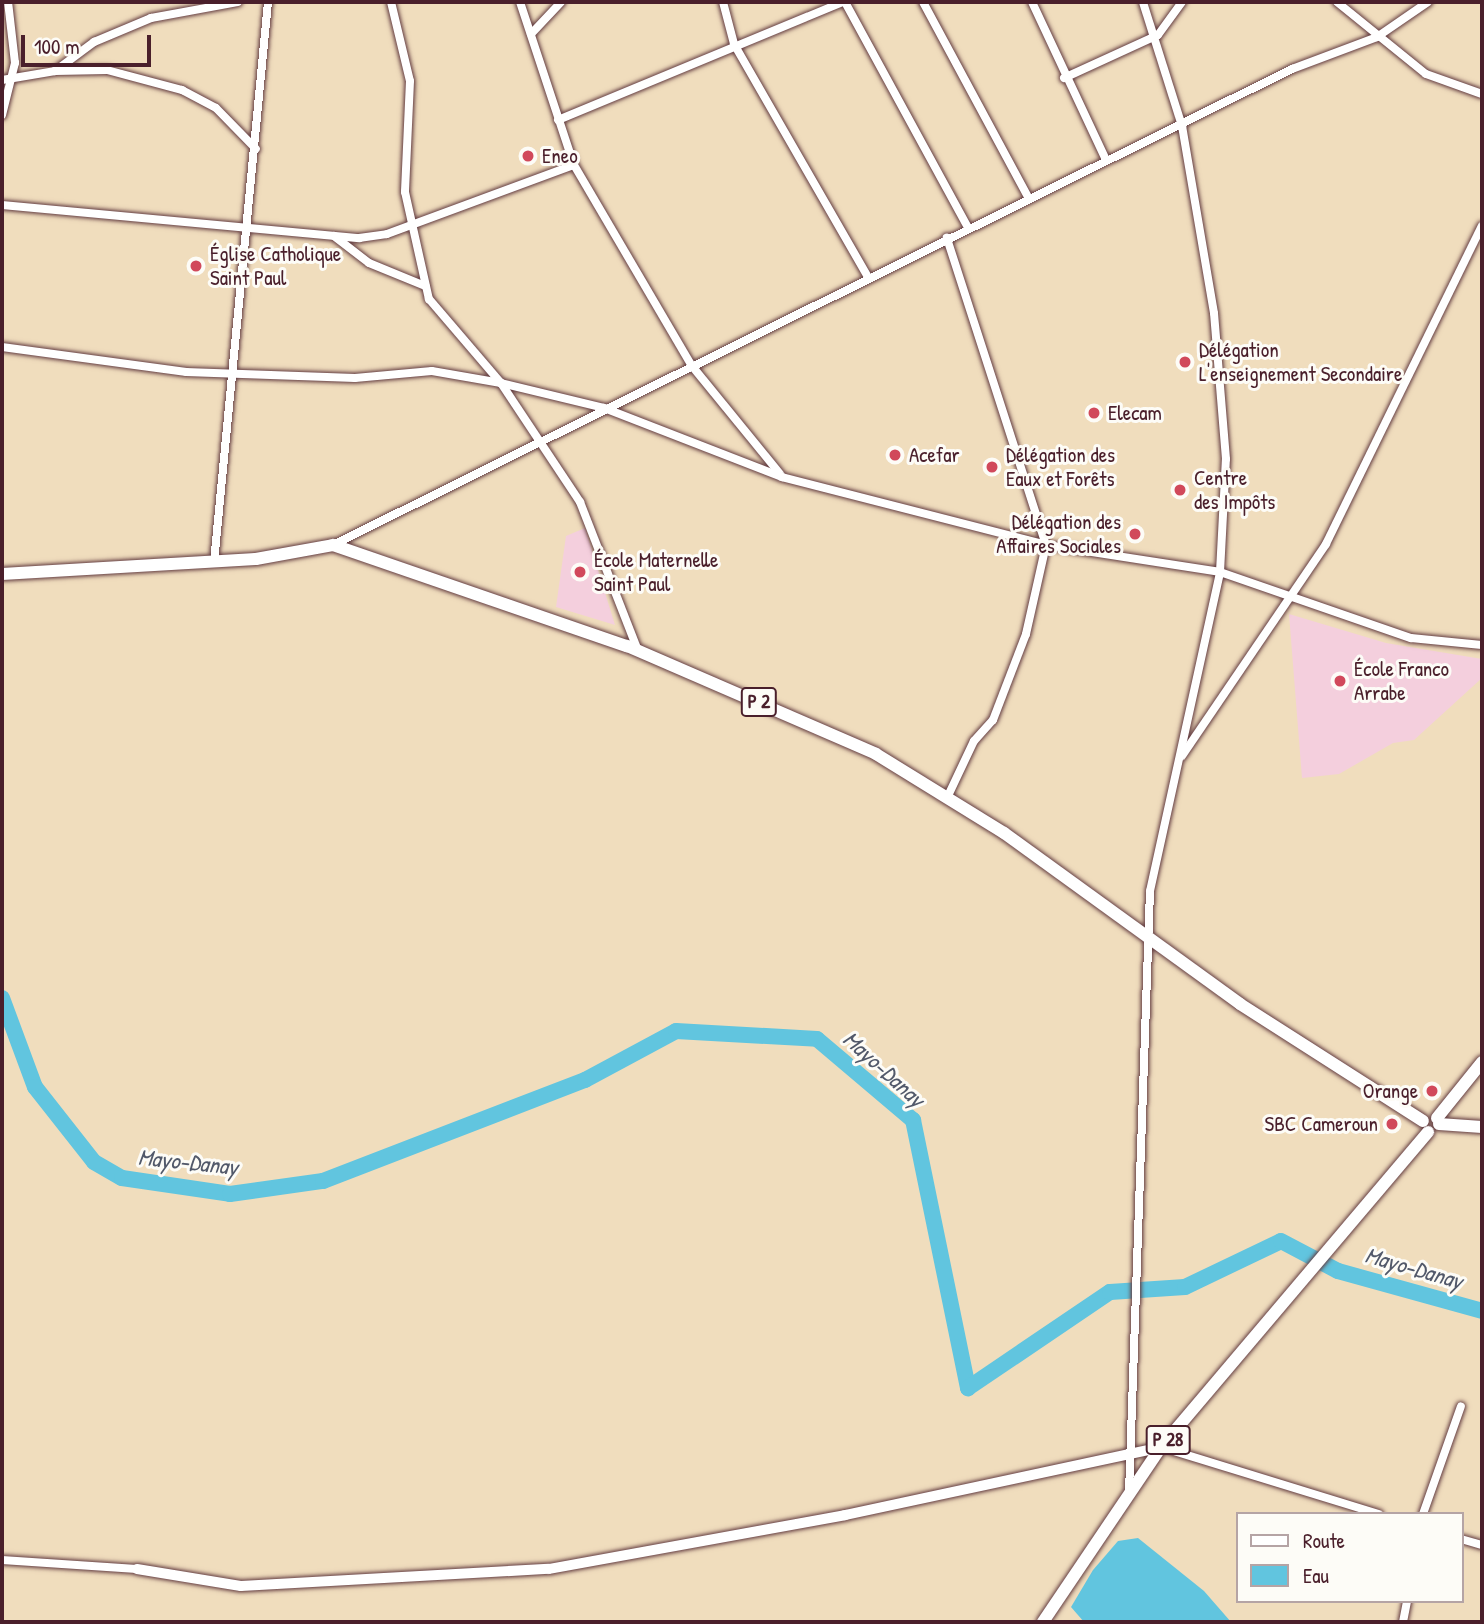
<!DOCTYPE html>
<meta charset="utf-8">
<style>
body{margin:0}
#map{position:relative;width:1484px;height:1624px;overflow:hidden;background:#f0ddbd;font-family:"Patrick Hand",sans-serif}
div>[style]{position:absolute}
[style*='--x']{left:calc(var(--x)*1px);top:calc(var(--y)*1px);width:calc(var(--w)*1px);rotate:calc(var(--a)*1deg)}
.built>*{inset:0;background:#f4cfdd}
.water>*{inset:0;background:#61c5df}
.river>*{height:16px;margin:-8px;padding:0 8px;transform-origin:8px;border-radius:8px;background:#61c5df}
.roads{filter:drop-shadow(0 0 2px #633c41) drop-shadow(0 0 2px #633c41)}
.street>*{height:8px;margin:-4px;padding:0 4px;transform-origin:4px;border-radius:4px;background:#fff}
.secondary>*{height:10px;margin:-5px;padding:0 5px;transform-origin:5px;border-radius:5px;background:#fff}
.primary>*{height:12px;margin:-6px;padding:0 6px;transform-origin:6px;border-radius:6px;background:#fff}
.dots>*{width:19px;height:19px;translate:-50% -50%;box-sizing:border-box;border:4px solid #fdfcf7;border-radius:50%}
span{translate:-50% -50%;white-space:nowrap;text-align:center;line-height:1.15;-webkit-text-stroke:6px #fdfcf7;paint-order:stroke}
.shield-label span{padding:2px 5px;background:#fdfcf7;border:2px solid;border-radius:5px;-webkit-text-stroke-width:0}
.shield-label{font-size:19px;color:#4a1f2b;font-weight:700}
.poi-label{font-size:21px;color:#4a1f2b}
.left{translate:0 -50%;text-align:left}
.right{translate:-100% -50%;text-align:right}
.water-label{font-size:23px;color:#52596a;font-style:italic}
.frame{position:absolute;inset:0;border:4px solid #4a1f2b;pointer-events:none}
.legend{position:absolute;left:1236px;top:1512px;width:228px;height:91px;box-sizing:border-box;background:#fdfcf7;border:2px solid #b5a4a5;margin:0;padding:9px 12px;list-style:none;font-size:21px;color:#4a1f2b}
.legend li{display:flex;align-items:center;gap:14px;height:35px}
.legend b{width:35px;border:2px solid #b5a4a5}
.scale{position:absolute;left:21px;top:35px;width:130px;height:32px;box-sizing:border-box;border:4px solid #4a1f2b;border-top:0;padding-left:9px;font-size:21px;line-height:24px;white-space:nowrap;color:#4a1f2b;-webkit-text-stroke:5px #fdfcf7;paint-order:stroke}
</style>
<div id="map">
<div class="built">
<i style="clip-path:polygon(585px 528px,615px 625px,556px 607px,566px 536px)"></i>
<i style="clip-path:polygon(1289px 614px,1386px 643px,1482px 659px,1482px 678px,1414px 740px,1393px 743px,1339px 774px,1302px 778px)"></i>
</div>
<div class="water">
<i style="clip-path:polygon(1138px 1538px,1204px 1591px,1231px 1622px,1084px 1622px,1071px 1607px,1093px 1570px,1118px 1541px)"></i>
</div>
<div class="river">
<i style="--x:2;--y:998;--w:95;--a:69.7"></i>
<i style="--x:35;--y:1087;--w:95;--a:51.8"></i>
<i style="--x:94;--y:1162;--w:32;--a:30"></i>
<i style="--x:122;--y:1178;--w:109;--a:8.4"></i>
<i style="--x:230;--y:1194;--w:94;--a:-8"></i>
<i style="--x:323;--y:1181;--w:281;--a:-21.1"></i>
<i style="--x:585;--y:1080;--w:103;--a:-28.3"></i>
<i style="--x:676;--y:1031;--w:141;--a:3.2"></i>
<i style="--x:817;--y:1039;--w:126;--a:40.2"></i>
<i style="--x:913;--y:1120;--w:274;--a:78.4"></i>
<i style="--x:968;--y:1388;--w:171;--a:-34.1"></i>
<i style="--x:1110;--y:1292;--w:75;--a:-3.8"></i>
<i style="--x:1185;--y:1287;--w:106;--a:-25.6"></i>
<i style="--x:1281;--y:1241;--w:64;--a:27.8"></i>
<i style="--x:1338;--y:1271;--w:149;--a:15.5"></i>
</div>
<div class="roads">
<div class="street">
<i style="--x:391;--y:2;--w:81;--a:76.5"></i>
<i style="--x:410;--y:81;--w:111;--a:92.6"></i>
<i style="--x:405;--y:192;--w:110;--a:77.4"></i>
<i style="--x:429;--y:299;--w:111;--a:49.4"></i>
<i style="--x:501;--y:383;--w:143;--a:56.4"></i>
<i style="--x:580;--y:502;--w:160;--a:68.7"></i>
<i style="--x:520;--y:2;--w:172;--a:71.7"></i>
<i style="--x:574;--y:165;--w:233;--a:59.6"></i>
<i style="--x:692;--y:366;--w:139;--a:50.8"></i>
<i style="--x:723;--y:2;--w:43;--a:75.3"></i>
<i style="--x:734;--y:44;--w:269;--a:60.1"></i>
<i style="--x:845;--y:2;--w:257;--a:61.4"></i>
<i style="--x:923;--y:2;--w:224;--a:61.7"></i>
<i style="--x:1032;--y:2;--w:174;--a:64.9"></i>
<i style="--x:1337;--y:2;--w:114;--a:39"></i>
<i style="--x:1426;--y:74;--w:59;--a:19.7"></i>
<i style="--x:531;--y:34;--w:44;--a:-46.8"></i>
<i style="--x:55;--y:71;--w:52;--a:-1.1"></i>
<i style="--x:107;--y:70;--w:78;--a:14.9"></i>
<i style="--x:182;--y:90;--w:38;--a:28"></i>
<i style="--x:216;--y:108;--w:57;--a:45.7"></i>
<i style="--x:1064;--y:78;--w:103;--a:-24.6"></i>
<i style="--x:1158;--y:35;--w:41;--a:-54"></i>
<i style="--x:2;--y:80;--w:54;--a:-9.6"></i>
<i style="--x:55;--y:71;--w:49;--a:-36.6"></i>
<i style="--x:94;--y:42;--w:62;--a:-22.8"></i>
<i style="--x:151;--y:18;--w:88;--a:-10.4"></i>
<i style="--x:2;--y:115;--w:54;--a:-76"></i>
<i style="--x:15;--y:63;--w:61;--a:-96.5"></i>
<i style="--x:558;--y:120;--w:308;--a:-22.5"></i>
<i style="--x:2;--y:205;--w:359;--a:5.3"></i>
<i style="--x:359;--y:238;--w:28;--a:-8"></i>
<i style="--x:387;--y:234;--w:199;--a:-20.3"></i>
<i style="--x:334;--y:236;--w:44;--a:37.6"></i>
<i style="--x:369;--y:263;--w:61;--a:22.3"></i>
<i style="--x:2;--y:347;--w:186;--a:7.7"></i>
<i style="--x:186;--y:372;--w:169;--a:2"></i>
<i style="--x:355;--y:378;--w:77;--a:-5.2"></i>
<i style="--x:432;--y:371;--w:70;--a:9.9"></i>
<i style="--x:501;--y:383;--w:106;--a:13.6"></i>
<i style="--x:604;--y:408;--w:191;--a:21.2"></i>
<i style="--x:782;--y:477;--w:273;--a:14.4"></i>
<i style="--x:1046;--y:545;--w:176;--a:8.8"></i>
<i style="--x:1220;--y:572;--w:202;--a:19.1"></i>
<i style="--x:1411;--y:638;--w:71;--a:5.6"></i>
<i style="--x:333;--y:545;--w:1071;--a:-26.4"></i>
<i style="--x:1292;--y:69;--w:91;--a:-20.6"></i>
<i style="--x:1377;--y:37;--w:62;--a:-34.5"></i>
<i style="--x:214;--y:562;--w:563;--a:-84.49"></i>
<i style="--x:1182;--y:756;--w:256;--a:-55.8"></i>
<i style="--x:1326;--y:544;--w:354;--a:-63.9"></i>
<i style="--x:947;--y:798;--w:63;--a:-64.7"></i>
<i style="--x:974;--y:741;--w:28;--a:-48"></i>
<i style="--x:993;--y:720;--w:92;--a:-69"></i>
<i style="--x:1026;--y:634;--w:91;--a:-77.3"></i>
<i style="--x:1046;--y:545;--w:323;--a:-107.9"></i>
<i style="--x:1161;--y:1447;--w:228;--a:17.1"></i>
<i style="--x:1129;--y:1492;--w:601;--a:-88"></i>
<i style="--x:1150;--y:891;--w:327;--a:-77.6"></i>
<i style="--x:1220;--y:572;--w:113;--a:-87"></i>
<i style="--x:1226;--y:459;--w:146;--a:-94.7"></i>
<i style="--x:1214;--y:313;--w:190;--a:-99.7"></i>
<i style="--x:1182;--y:126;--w:130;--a:-107.5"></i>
<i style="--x:1423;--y:1514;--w:114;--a:-70.6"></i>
<i style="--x:1461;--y:1539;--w:22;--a:16"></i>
<i style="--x:2;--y:1560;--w:135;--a:3.8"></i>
<i style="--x:1403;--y:1622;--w:21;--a:-79"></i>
</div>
<div class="secondary">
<i style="--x:137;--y:1569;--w:105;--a:9.3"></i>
<i style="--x:241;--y:1586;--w:308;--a:-3.2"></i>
<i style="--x:549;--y:1569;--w:301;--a:-10.3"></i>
<i style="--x:845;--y:1515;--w:323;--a:-12.1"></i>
</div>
<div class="primary">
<i style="--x:2;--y:574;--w:254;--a:-3.4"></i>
<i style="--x:256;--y:559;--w:78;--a:-10.3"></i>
<i style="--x:333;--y:545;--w:311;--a:19"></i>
<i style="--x:627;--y:646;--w:271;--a:23.4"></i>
<i style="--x:876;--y:754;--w:150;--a:31.7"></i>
<i style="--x:1004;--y:833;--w:291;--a:35.9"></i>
<i style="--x:1240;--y:1004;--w:217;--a:32.6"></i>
<i style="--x:1437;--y:1118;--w:72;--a:-51.2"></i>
<i style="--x:1439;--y:1124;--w:43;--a:4"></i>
<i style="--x:1043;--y:1622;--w:211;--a:-56"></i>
<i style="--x:1161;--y:1447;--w:413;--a:-49.7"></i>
</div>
</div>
<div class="dots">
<i style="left:528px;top:156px;background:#d1495b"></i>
<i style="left:196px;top:266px;background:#d1495b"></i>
<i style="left:1185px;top:362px;background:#d1495b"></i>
<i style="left:1094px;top:413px;background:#d1495b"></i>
<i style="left:895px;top:455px;background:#d1495b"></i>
<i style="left:992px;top:467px;background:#d1495b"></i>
<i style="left:1180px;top:490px;background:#d1495b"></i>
<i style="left:1135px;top:534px;background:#d1495b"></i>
<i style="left:580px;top:572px;background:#d1495b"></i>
<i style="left:1340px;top:681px;background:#d1495b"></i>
<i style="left:1432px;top:1091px;background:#d1495b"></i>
<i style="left:1392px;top:1124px;background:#d1495b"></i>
</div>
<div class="shield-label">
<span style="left:759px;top:702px">P 2</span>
<span style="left:1168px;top:1440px">P 28</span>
</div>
<div class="poi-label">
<span class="left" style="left:542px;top:156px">Eneo</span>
<span class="left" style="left:210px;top:266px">Église Catholique<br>Saint Paul</span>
<span class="left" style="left:1199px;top:362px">Délégation<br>L'enseignement Secondaire</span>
<span class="left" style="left:1108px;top:413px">Elecam</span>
<span class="left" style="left:909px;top:455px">Acefar</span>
<span class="left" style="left:1006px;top:467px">Délégation des<br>Eaux et Forêts</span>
<span class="left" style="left:1194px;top:490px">Centre<br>des Impôts</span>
<span class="right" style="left:1121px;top:534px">Délégation des<br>Affaires Sociales</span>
<span class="left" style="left:594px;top:572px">École Maternelle<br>Saint Paul</span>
<span class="left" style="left:1354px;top:681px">École Franco<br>Arrabe</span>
<span class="right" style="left:1418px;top:1091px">Orange</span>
<span class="right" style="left:1378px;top:1124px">SBC Cameroun</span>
</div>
<div class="water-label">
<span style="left:884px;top:1069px;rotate:42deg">Mayo-Danay</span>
<span style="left:188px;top:1162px;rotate:6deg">Mayo-Danay</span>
<span style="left:1414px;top:1268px;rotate:16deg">Mayo-Danay</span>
</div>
<div class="frame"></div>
<ul class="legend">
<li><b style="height:9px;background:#fff"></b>Route</li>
<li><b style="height:19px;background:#61c5df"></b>Eau</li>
</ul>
<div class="scale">100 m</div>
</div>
